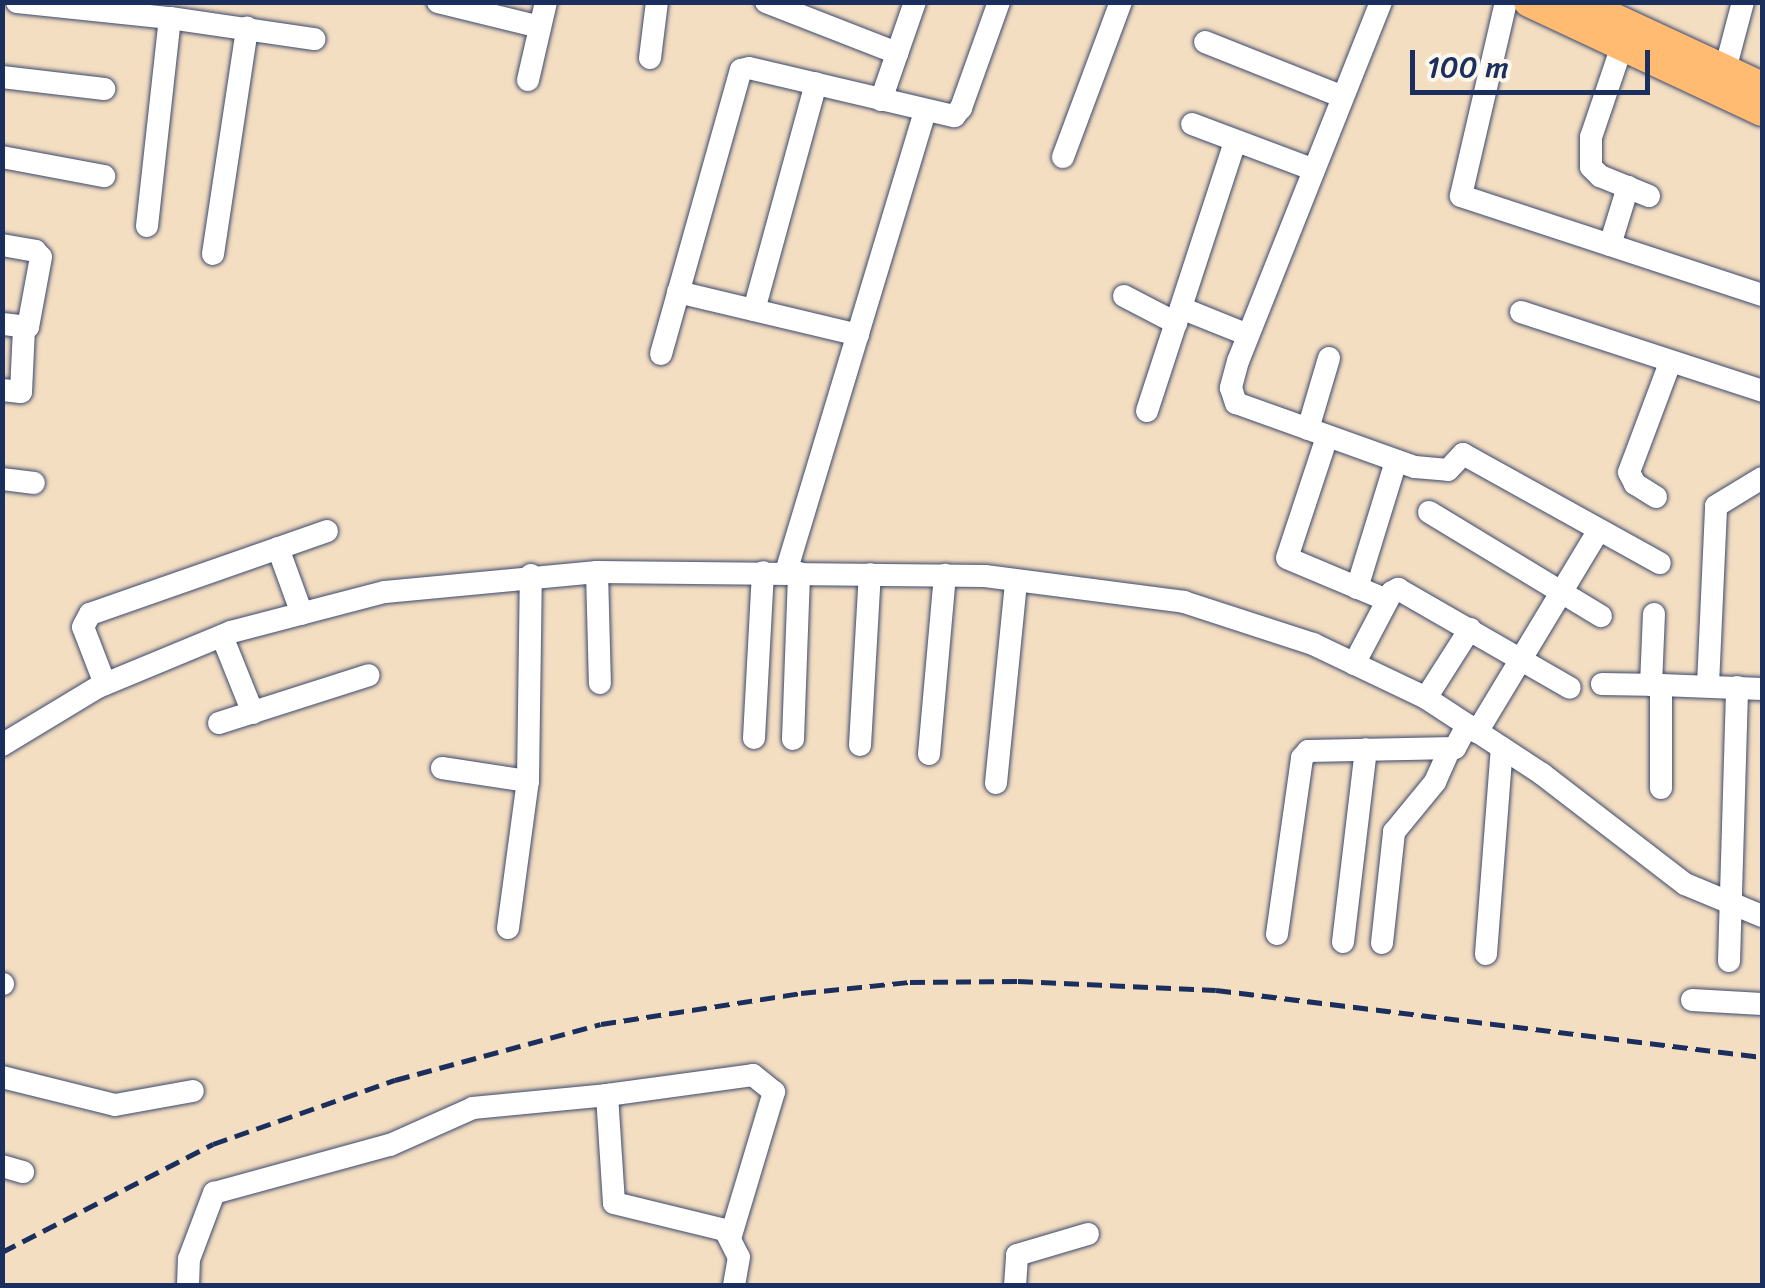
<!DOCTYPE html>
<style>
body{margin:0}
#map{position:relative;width:1765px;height:1288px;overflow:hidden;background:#f4dec1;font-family:Sriracha,sans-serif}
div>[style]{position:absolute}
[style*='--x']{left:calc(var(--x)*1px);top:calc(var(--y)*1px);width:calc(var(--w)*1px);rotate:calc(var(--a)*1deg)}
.roads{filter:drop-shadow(0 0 2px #3c496d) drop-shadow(0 0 2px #3c496d)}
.minor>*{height:22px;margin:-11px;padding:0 11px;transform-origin:11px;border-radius:11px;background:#fff}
.major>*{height:30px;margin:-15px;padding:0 15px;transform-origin:15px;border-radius:15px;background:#ffbb71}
.rail>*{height:5px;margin-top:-2.5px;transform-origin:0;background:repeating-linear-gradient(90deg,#1b2f5e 0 15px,transparent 0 23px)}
span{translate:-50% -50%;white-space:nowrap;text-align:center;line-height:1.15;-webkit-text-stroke:10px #fbf7ec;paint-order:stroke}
.frame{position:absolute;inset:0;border:5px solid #1b2f5e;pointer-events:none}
.scale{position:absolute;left:1410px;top:50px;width:240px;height:45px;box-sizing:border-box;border:5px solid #1b2f5e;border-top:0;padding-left:12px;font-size:30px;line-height:35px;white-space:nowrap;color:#1b2f5e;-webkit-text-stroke:8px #fbf7ec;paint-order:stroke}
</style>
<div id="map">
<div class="roads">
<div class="minor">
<i style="--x:17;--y:2;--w:154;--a:6"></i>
<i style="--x:170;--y:18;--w:146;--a:8.3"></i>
<i style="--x:438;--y:2;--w:105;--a:13.8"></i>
<i style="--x:766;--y:2;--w:141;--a:21.3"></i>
<i style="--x:1381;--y:2;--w:386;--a:111.7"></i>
<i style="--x:1238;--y:361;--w:28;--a:105"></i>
<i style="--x:1231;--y:388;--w:16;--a:72"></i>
<i style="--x:1236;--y:403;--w:190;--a:19.7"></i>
<i style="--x:1415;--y:467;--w:33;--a:5"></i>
<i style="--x:1448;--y:470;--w:22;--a:-47"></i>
<i style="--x:1463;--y:454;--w:225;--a:29"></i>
<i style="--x:1506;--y:2;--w:199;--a:103.1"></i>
<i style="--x:1461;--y:196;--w:317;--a:18.2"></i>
<i style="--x:1205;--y:42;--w:146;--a:21.7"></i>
<i style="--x:1622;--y:46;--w:96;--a:108.8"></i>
<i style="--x:1591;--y:137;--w:30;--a:90"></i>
<i style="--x:1591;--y:167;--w:13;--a:45"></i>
<i style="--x:1600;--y:176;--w:53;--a:22.2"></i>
<i style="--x:650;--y:58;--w:56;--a:-82.9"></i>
<i style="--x:1725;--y:70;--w:70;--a:-75.2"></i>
<i style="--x:2;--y:77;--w:103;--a:6.7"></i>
<i style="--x:528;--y:80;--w:80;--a:-77"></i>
<i style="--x:881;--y:100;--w:104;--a:-70.9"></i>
<i style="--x:1192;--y:124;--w:128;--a:20.6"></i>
<i style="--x:2;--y:157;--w:104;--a:10.6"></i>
<i style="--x:1063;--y:157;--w:165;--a:-69.5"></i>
<i style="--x:147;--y:226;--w:209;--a:-83.7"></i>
<i style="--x:2;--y:245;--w:34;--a:10"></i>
<i style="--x:35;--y:251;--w:8;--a:45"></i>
<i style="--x:41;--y:257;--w:71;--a:100.5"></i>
<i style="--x:28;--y:327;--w:26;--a:-173"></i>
<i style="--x:1610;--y:245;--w:61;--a:-72.8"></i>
<i style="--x:213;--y:254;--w:229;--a:-81.4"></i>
<i style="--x:678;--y:292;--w:185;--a:13.4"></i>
<i style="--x:1124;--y:296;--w:59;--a:27.4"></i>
<i style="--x:1181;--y:308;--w:72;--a:21.9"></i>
<i style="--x:754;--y:310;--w:235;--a:-74.7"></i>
<i style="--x:1521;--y:312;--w:254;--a:18.1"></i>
<i style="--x:661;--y:354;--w:295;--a:-74.3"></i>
<i style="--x:741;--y:70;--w:8;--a:-14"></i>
<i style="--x:749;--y:68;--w:211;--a:13.2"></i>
<i style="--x:954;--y:116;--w:11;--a:-49"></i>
<i style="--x:961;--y:108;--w:113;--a:-70.3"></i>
<i style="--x:2;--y:390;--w:19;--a:6"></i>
<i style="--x:21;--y:392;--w:63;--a:-87.3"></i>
<i style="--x:1147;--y:411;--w:284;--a:-71.9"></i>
<i style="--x:1308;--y:429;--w:74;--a:-73.5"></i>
<i style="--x:1327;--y:437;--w:127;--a:108.3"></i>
<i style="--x:1287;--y:558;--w:108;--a:22.8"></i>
<i style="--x:2;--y:479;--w:32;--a:7"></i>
<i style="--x:1656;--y:497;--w:25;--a:-148"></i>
<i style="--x:1635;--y:484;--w:13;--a:-117"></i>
<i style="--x:1629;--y:472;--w:116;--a:-69.4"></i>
<i style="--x:1429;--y:512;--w:201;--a:31.2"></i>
<i style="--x:278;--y:548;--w:70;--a:70"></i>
<i style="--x:597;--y:572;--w:111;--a:88.5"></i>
<i style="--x:786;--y:572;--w:481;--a:-73.2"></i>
<i style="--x:1357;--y:588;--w:133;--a:-72.9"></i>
<i style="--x:222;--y:636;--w:83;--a:68.1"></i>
<i style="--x:1354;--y:664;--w:81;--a:-62.2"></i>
<i style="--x:1392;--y:592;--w:7;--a:-27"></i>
<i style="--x:1398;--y:589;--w:198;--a:29.9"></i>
<i style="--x:105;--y:684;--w:61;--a:-111.1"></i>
<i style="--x:83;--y:627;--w:15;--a:-62"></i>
<i style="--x:90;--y:614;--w:251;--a:-19.3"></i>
<i style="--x:1602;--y:684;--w:59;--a:1"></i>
<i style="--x:1651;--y:685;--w:71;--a:-87.6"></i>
<i style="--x:1708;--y:685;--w:179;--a:-87.4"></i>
<i style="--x:1716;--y:506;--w:54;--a:-31.3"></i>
<i style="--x:1426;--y:698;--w:82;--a:-57.5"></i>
<i style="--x:219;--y:723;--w:157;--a:-17.7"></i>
<i style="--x:1477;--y:732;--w:236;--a:-58.9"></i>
<i style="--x:754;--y:738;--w:166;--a:-86.9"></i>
<i style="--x:793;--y:739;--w:166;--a:-87.9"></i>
<i style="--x:2;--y:745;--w:112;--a:-31.1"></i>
<i style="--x:98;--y:687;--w:144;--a:-22.5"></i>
<i style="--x:231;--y:632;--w:159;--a:-14.6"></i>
<i style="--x:385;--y:592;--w:213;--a:-5.4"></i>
<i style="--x:597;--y:572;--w:388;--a:0.6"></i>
<i style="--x:985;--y:576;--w:201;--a:7.4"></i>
<i style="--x:1184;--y:602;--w:136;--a:18"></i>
<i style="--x:1313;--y:644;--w:125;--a:25.5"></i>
<i style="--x:1426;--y:698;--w:139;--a:33.2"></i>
<i style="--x:1542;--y:774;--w:180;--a:37.6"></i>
<i style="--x:1685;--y:884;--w:83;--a:22.6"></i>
<i style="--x:860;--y:745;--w:171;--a:-86.7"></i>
<i style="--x:929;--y:754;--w:180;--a:-84.9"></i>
<i style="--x:442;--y:768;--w:87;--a:8.6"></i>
<i style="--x:996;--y:783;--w:203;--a:-84.3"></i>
<i style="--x:1661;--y:788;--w:103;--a:-90"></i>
<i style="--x:1661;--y:685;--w:101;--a:2.3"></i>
<i style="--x:508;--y:928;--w:148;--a:-82.3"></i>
<i style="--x:528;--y:781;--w:206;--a:-89.2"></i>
<i style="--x:1277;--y:934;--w:178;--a:-81.9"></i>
<i style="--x:1302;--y:758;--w:9;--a:-49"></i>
<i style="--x:1308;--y:751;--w:147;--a:-1.2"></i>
<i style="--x:1455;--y:748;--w:26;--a:-62"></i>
<i style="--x:1343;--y:942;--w:194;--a:-83.2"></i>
<i style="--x:1382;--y:943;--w:112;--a:-83.8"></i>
<i style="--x:1394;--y:832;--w:65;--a:-50.6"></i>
<i style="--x:1435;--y:782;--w:36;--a:-66"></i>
<i style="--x:1486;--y:954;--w:207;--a:-85.6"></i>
<i style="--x:1729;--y:961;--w:274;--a:-88.3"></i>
<i style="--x:2;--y:984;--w:1;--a:0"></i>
<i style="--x:1692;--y:1000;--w:70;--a:3.3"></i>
<i style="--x:2;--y:1077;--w:116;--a:13.9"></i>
<i style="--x:115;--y:1105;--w:79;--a:-10.2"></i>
<i style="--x:607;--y:1095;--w:147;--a:-7.8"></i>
<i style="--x:753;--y:1075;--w:27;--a:39"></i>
<i style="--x:774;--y:1092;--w:149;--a:106.7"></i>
<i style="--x:2;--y:1166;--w:22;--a:16"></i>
<i style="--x:188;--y:1286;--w:27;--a:-88"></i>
<i style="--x:189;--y:1259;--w:71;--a:-69.3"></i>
<i style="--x:214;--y:1193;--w:182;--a:-15.3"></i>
<i style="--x:390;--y:1145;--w:91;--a:-24"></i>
<i style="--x:473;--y:1108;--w:135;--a:-5.5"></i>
<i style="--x:607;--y:1095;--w:108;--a:86.3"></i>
<i style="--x:614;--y:1203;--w:114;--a:13.7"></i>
<i style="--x:725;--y:1230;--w:30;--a:63"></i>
<i style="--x:739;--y:1257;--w:29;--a:100"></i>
<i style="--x:1015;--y:1286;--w:31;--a:-86"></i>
<i style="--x:1017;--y:1255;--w:74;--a:-16.5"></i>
</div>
<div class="major">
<i style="--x:1529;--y:2;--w:257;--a:25.1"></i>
<i style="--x:1579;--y:2;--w:202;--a:24.9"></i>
</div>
</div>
<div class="rail">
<i style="--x:2;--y:1252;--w:237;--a:-27.1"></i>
<i style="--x:213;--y:1144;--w:193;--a:-19.4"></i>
<i style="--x:395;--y:1080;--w:213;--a:-15.2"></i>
<i style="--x:601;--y:1024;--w:202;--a:-8.8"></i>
<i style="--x:801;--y:993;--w:110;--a:-5.8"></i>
<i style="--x:910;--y:982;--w:108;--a:-0.5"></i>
<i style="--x:1018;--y:981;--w:198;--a:2.6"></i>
<i style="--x:1216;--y:990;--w:550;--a:7"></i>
</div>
<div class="frame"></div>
<div class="scale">100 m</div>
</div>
